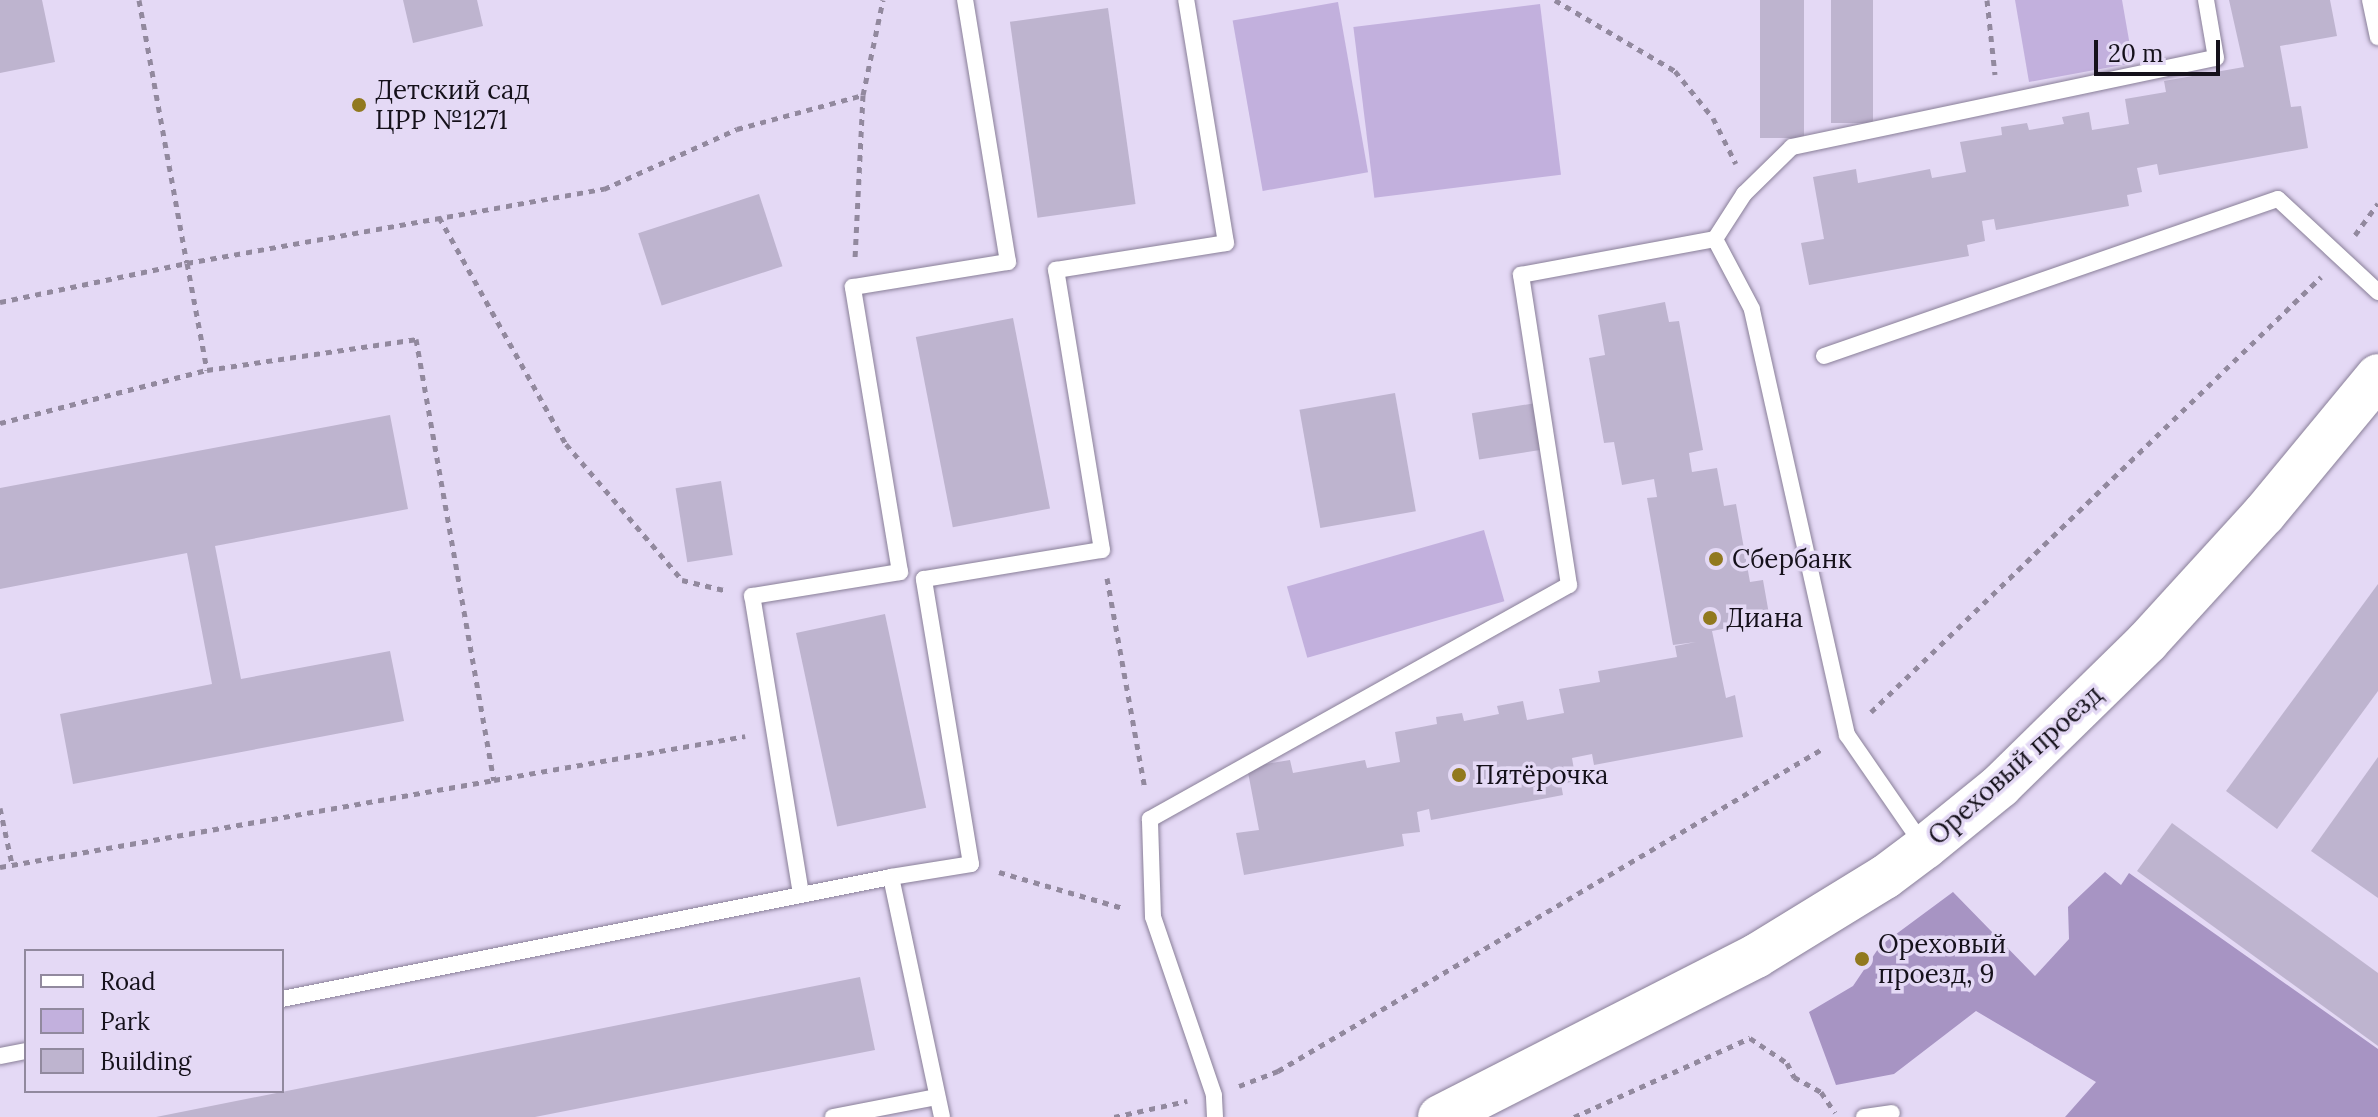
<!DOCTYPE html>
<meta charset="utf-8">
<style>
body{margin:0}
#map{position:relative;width:2378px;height:1117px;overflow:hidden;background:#e4d9f5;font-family:Lora,serif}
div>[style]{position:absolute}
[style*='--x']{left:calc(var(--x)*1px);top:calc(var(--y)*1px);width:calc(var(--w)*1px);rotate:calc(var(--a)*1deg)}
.green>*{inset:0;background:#c2b0dd;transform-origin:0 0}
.forest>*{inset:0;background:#a794c3}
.building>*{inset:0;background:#beb4cf;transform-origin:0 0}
.path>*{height:5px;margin-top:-2.5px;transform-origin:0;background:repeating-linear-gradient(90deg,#92899e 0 6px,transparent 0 12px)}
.roads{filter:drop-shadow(0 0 2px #897f98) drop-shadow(0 0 2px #897f98)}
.lane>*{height:16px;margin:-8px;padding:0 8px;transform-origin:8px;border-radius:8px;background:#fff}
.secondary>*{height:44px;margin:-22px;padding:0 22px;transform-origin:22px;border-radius:22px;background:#fff}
.dots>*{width:22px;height:22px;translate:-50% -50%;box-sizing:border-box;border:4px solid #e4d9f5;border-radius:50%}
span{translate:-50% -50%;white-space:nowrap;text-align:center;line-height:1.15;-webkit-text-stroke:7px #e4d9f5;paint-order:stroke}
.poi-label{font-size:26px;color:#15111b}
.left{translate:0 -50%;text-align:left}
.street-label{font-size:26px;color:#15111b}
.legend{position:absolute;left:24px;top:949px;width:260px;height:144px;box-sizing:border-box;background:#e4d9f5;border:2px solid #91899e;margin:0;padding:10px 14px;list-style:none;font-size:24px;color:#15111b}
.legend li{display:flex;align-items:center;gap:16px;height:40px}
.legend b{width:40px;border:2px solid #91899e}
.scale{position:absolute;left:2094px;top:40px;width:126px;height:36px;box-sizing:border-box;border:4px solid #15111b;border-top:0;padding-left:10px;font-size:24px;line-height:28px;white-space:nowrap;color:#15111b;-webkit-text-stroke:6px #e4d9f5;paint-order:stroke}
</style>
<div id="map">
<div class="green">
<i style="clip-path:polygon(2015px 0,2122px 0,2133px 63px,2029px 82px)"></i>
<i style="left:1338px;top:2px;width:173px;height:107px;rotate:80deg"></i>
<i style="left:1540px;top:4px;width:172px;height:188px;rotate:83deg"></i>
<i style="left:1484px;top:530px;width:74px;height:205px;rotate:74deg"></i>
</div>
<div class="forest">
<i style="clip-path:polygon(2105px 872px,2121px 885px,2129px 873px,2378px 1049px,2378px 1117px,2065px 1117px,2096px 1082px,1976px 1011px,1894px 1074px,1836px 1085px,1809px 1012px,1853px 986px,1880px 946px,1953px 892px,2035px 976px,2069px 939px,2068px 907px)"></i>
</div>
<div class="building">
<i style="clip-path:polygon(0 0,42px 0,55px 62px,0 73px)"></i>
<i style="clip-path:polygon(403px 0,477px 0,483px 26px,413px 43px)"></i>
<i style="left:1760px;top:0;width:44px;height:138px"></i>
<i style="left:1831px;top:0;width:42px;height:123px"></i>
<i style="clip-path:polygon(2229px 0,2330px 0,2337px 36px,2280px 46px,2291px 107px,2301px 106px,2308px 148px,2159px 175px,2157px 164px,2137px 168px,2142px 192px,2127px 195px,2129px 206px,1996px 230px,1994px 219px,1982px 221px,1985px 241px,1967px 245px,1969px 256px,1809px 285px,1801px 243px,1824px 239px,1813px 177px,1856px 169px,1858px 183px,1930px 169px,1932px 178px,1966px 172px,1960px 142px,2002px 135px,2001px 127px,2027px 123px,2029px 130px,2064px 124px,2062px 117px,2089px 112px,2092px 130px,2129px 124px,2125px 99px,2166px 92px,2164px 81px,2244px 67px)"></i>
<i style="left:1108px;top:8px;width:198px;height:99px;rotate:82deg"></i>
<i style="left:759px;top:194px;width:76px;height:127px;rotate:72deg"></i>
<i style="clip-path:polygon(1665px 302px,1669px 322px,1679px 321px,1703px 450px,1689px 453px,1692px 472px,1717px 468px,1724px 506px,1736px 504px,1750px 582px,1763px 580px,1770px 620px,1712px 631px,1726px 698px,1735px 695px,1743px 737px,1594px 765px,1592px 754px,1572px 758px,1576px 781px,1561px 784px,1563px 795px,1431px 820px,1429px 809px,1417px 812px,1420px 832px,1402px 834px,1404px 846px,1244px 875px,1236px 833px,1259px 830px,1247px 767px,1290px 760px,1293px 773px,1365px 760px,1367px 768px,1400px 762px,1395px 732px,1437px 724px,1436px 717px,1462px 713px,1464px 721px,1499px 714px,1497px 706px,1523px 701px,1527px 720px,1564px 713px,1559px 689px,1600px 682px,1598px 671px,1677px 657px,1675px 646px,1696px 642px,1673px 645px,1647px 498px,1657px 497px,1654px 479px,1622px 485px,1614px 442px,1604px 443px,1589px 358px,1605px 355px,1598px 315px)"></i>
<i style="left:1013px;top:318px;width:194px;height:99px;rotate:79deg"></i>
<i style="left:1395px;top:393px;width:120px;height:97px;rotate:80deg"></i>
<i style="left:1536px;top:403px;width:47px;height:65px;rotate:81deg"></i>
<i style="clip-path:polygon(390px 415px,408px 509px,215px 546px,241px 679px,390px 651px,404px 721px,73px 784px,60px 714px,212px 684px,187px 553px,0 589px,0 488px)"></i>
<i style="left:721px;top:481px;width:75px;height:46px;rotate:81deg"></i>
<i style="clip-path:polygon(2378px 584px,2378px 691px,2277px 829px,2226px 791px)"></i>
<i style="left:885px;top:614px;width:198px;height:91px;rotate:78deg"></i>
<i style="clip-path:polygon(2378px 757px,2378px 898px,2311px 851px)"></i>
<i style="clip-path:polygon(2172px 823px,2378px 973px,2378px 1046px,2137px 871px)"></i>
<i style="clip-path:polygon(860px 977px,875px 1050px,535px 1117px,156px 1117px)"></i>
</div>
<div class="path">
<i style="--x:139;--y:0;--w:267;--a:79.7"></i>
<i style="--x:187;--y:263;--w:424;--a:-10.1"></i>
<i style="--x:604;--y:189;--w:146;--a:-24.3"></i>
<i style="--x:737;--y:129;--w:131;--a:-15.1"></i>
<i style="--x:863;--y:95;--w:163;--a:92.8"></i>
<i style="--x:1555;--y:0;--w:139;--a:30.6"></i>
<i style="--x:1675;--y:71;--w:60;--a:51"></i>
<i style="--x:1713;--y:118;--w:51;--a:63.4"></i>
<i style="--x:1987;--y:0;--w:75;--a:83.9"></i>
<i style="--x:863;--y:95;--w:97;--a:-78.1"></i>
<i style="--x:439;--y:217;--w:260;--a:60.8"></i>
<i style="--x:566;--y:444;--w:179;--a:49.5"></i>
<i style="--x:682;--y:580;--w:43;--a:13.4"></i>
<i style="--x:2355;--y:235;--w:39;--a:-54"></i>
<i style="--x:0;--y:302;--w:191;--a:-11.8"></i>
<i style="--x:187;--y:263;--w:109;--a:79.4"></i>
<i style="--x:0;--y:423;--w:214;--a:-14.4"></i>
<i style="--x:207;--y:370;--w:211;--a:-8.4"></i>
<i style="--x:416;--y:339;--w:448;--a:80"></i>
<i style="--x:494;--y:780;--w:255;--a:-9.9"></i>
<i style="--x:1107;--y:578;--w:214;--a:79.8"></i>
<i style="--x:1871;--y:712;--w:626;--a:-44.03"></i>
<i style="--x:0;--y:808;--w:57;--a:77.9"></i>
<i style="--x:0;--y:867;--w:502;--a:-9.99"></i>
<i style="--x:999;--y:872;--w:129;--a:16.2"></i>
<i style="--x:1239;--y:1086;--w:42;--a:-21"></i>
<i style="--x:1278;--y:1071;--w:632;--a:-30.62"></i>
<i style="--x:1114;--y:1117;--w:75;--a:-12.4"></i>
<i style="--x:1574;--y:1117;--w:193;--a:-24.2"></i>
<i style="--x:1750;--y:1038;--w:45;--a:34"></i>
<i style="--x:1787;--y:1063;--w:16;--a:63"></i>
<i style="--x:1794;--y:1077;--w:31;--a:29"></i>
<i style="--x:1821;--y:1092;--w:25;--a:56"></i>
</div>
<div class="roads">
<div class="lane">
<i style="--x:2370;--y:0;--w:38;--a:78"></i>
<i style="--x:1824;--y:356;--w:480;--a:-19.1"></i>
<i style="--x:2278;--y:199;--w:137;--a:42.9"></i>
<i style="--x:1923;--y:845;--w:134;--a:-124.6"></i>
<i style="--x:1847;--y:735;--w:436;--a:-102.6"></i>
<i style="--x:1752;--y:309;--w:79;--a:-117.9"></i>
<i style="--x:1715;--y:239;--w:54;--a:-57.2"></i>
<i style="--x:1744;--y:194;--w:67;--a:-44.4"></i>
<i style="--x:1792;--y:147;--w:433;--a:-11.9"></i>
<i style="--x:2216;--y:58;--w:59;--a:-99.8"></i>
<i style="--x:891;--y:877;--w:81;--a:-9.2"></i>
<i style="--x:971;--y:864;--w:289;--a:-99.4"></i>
<i style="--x:924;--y:579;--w:180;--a:-9.3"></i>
<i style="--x:1102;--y:550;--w:284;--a:-99.3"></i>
<i style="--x:1056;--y:270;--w:172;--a:-9"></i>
<i style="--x:1226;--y:243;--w:246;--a:-99.3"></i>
<i style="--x:801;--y:894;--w:302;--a:-99.3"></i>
<i style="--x:752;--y:596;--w:150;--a:-9.2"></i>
<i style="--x:900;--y:572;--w:289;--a:-99.4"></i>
<i style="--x:853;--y:287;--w:157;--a:-9.2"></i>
<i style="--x:1008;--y:262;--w:266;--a:-99.3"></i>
<i style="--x:282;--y:999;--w:621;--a:-11.33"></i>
<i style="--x:891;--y:877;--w:245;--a:78"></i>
<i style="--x:0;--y:1056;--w:26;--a:-11"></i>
<i style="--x:833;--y:1117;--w:106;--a:-10.9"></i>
<i style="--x:1215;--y:1117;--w:22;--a:-93"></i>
<i style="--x:1214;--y:1095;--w:188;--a:-108.9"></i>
<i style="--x:1153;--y:917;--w:98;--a:-91.8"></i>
<i style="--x:1150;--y:819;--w:480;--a:-29.2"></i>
<i style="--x:1569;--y:585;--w:314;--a:-98.8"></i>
<i style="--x:1521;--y:275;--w:197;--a:-10.5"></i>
<i style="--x:1864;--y:1117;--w:28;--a:-8"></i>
</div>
<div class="secondary">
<i style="--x:1440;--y:1117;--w:355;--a:-27"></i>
<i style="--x:1756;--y:956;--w:151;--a:-31.5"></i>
<i style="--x:1885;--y:877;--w:50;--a:-36.9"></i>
<i style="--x:1925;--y:847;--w:97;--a:-39.1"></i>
<i style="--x:2000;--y:786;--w:206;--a:-44.4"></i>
<i style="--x:2147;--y:642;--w:173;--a:-47.6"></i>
<i style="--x:2264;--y:514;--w:179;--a:-50.4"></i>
</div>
</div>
<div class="dots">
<i style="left:359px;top:105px;background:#91791f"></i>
<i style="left:1716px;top:559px;background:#91791f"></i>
<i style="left:1710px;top:618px;background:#91791f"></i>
<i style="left:1459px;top:775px;background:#91791f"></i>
<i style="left:1862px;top:959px;background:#91791f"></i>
</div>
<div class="poi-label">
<span class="left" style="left:375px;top:105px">Детский сад<br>ЦРР №1271</span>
<span class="left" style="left:1732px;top:559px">Сбербанк</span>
<span class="left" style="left:1726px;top:618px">Диана</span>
<span class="left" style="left:1475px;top:775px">Пятёрочка</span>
<span class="left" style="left:1878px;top:959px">Ореховый<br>проезд, 9</span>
</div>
<div class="street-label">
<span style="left:2015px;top:765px;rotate:-42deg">Ореховый проезд</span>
</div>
<ul class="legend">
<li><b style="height:10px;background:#fff"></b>Road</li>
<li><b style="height:22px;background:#c2b0dd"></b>Park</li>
<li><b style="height:22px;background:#beb4cf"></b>Building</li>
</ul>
<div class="scale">20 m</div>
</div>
